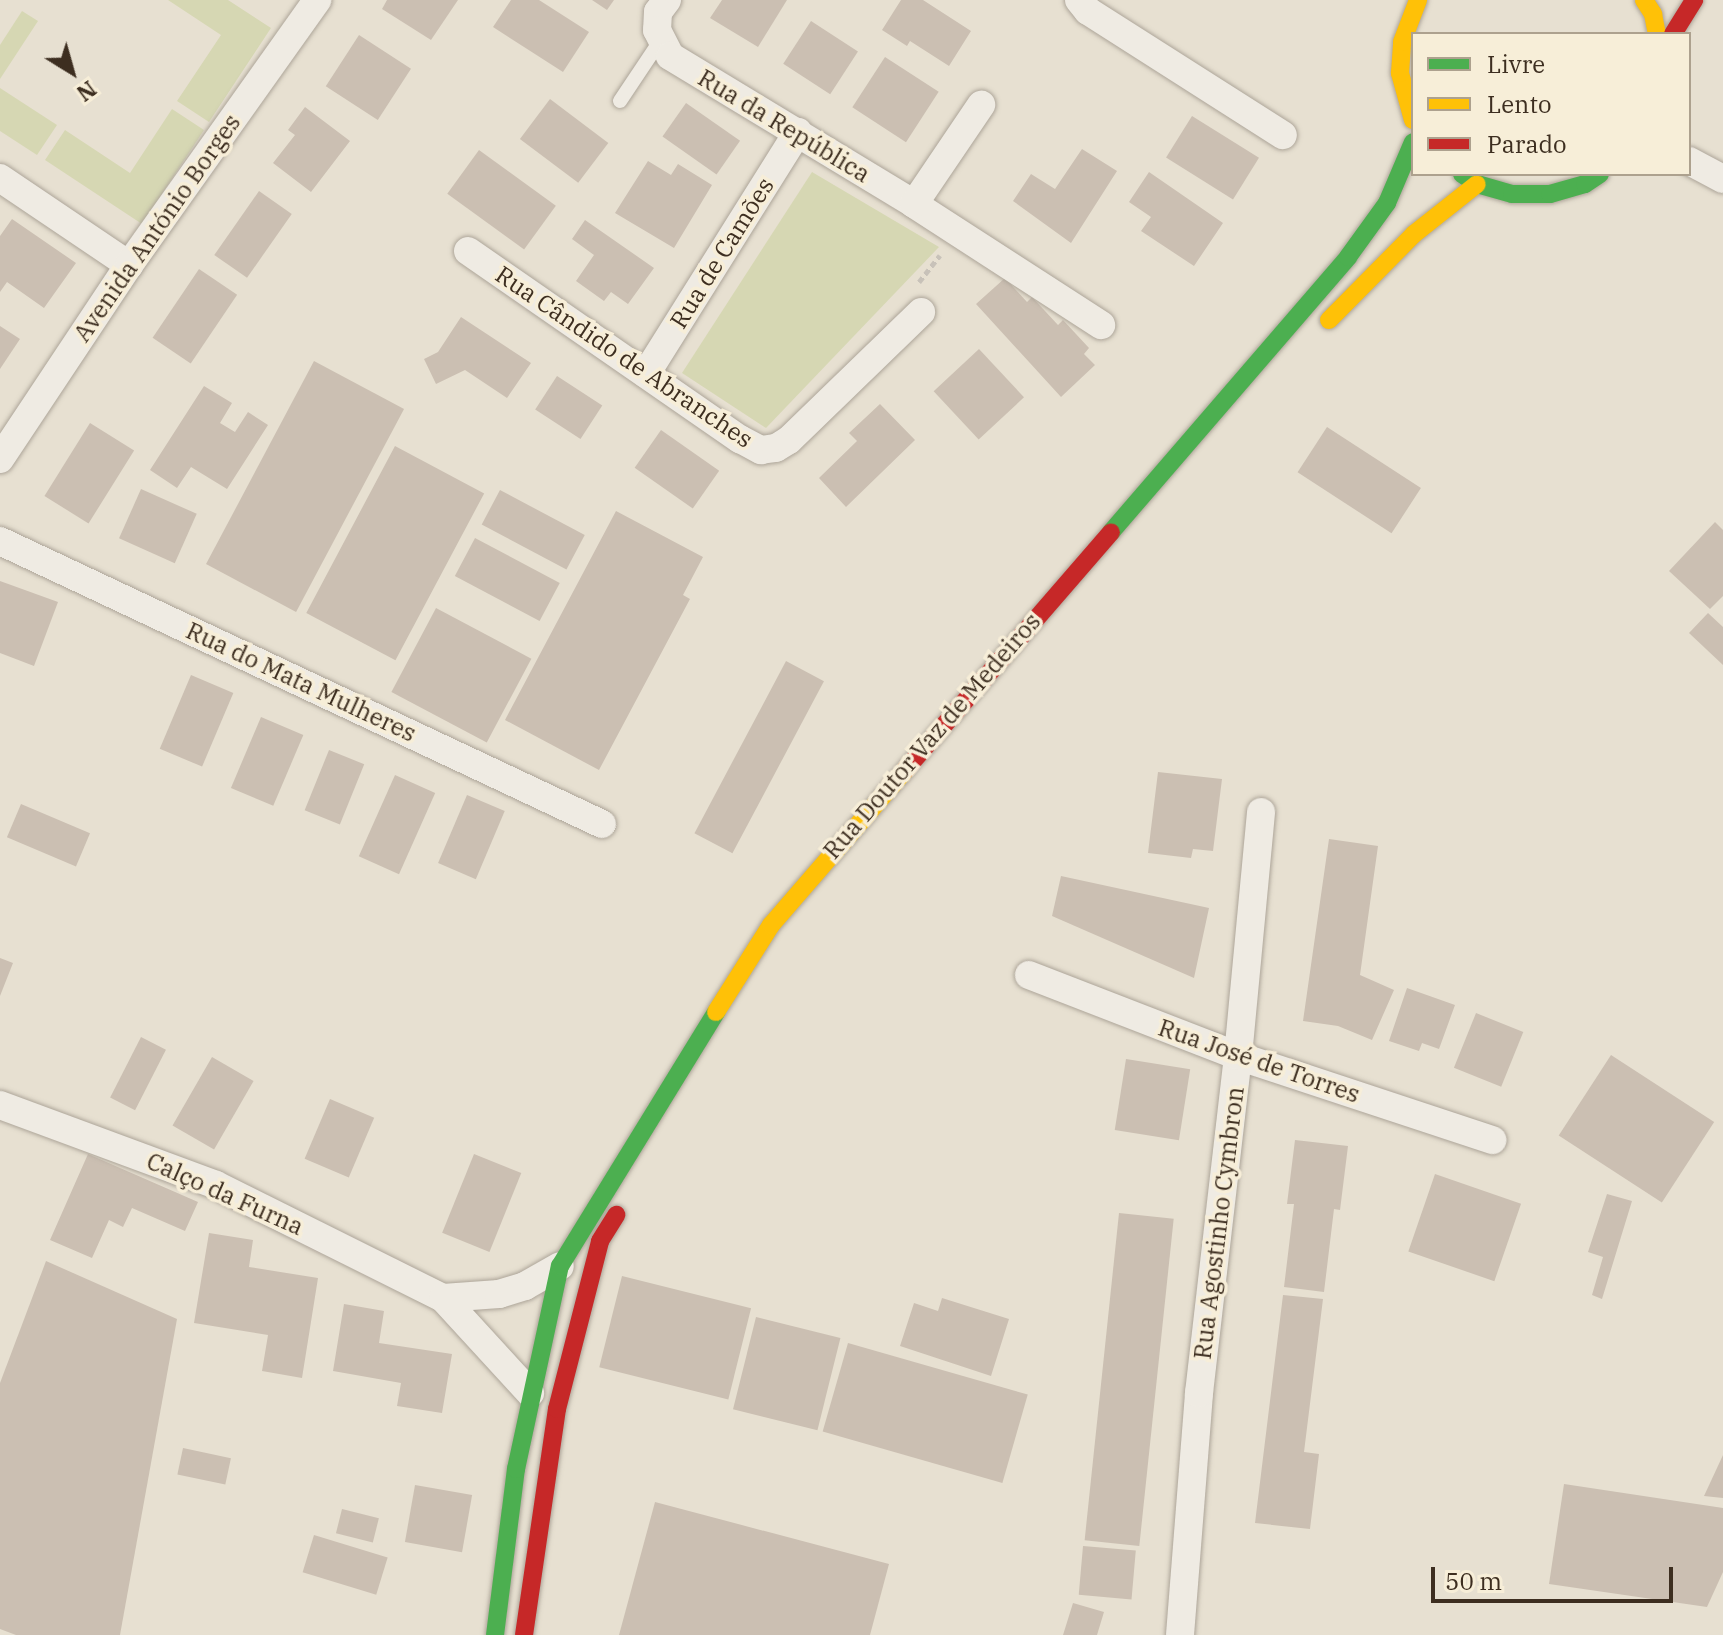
<!DOCTYPE html>
<meta charset="utf-8">
<style>
body{margin:0}
#map{position:relative;width:1723px;height:1635px;overflow:hidden;background:#e7e0d1;font-family:"IBM Plex Serif",serif}
div>[style]{position:absolute}
[style*='--x']{left:calc(var(--x)*1px);top:calc(var(--y)*1px);width:calc(var(--w)*1px);rotate:calc(var(--a)*1deg)}
.green>*{inset:0;background:#d6d7b3}
.building>*{inset:0;background:#cbbfb2;transform-origin:0 0}
.path>*{height:5px;margin-top:-2.5px;transform-origin:0;background:repeating-linear-gradient(90deg,#c8c2b9 0 6px,transparent 0 10px)}
.roads{filter:drop-shadow(0 0 2px #ada599) drop-shadow(0 0 2px #ada599)}
.lane>*{height:14px;margin:-7px;padding:0 7px;transform-origin:7px;border-radius:7px;background:#efebe3}
.street>*{height:28px;margin:-14px;padding:0 14px;transform-origin:14px;border-radius:14px;background:#efebe3}
.fast>*{height:18px;margin:-9px;padding:0 9px;transform-origin:9px;border-radius:9px;background:#4caf50}
.slow>*{height:18px;margin:-9px;padding:0 9px;transform-origin:9px;border-radius:9px;background:#ffc107}
.jam>*{height:18px;margin:-9px;padding:0 9px;transform-origin:9px;border-radius:9px;background:#c62828}
span{translate:-50% -50%;white-space:nowrap;text-align:center;line-height:1.15;-webkit-text-stroke:7px #f7eed8;paint-order:stroke}
.street-label{font-size:24px;color:#3d2e20}
.legend{position:absolute;left:1411px;top:32px;width:280px;height:144px;box-sizing:border-box;background:#f7eed8;border:2px solid #ada18e;margin:0;padding:10px 14px;list-style:none;font-size:24px;color:#3d2e20}
.legend li{display:flex;align-items:center;gap:16px;height:40px}
.legend b{width:40px;border:2px solid #ada18e}
.north{position:absolute;left:32px;top:32px;width:80px;height:80px;-webkit-text-stroke:6px #f7eed8;paint-order:stroke;rotate:143deg;font-size:22px;font-weight:700;line-height:32px;text-align:center;color:#3d2e20}
.north::after{content:'';display:block;margin:auto;width:28px;height:36px;background:#3d2e20;clip-path:polygon(50% 0,100% 100%,50% 72%,0 100%)}
.scale{position:absolute;left:1431px;top:1567px;width:242px;height:36px;box-sizing:border-box;border:4px solid #3d2e20;border-top:0;padding-left:10px;font-size:24px;line-height:28px;white-space:nowrap;color:#3d2e20;-webkit-text-stroke:6px #f7eed8;paint-order:stroke}
</style>
<div id="map">
<div class="green">
<i style="clip-path:polygon(168px 0,228px 0,271px 28px,209px 122px,177px 101px,221px 35px)"></i>
<i style="clip-path:polygon(22px 11px,38px 21px,0 79px,0 45px)"></i>
<i style="clip-path:polygon(0 88px,57px 125px,37px 155px,0 131px)"></i>
<i style="clip-path:polygon(172px 109px,204px 130px,142px 224px,45px 160px,65px 130px,130px 173px)"></i>
<i style="clip-path:polygon(812px 172px,939px 247px,766px 428px,682px 373px)"></i>
</div>
<div class="building">
<i style="clip-path:polygon(387px 0,458px 0,431px 40px,382px 9px)"></i>
<i style="clip-path:polygon(511px 0,539px 0,589px 32px,563px 72px,493px 27px)"></i>
<i style="clip-path:polygon(592px 0,614px 0,607px 10px)"></i>
<i style="clip-path:polygon(722px 0,787px 0,758px 47px,710px 18px)"></i>
<i style="clip-path:polygon(901px 0,923px 0,971px 31px,949px 66px,910px 41px,907px 46px,882px 30px)"></i>
<i style="left:811px;top:21px;width:56px;height:51px;rotate:33deg"></i>
<i style="left:359px;top:35px;width:62px;height:61px;rotate:33deg"></i>
<i style="left:885px;top:57px;width:64px;height:60px;rotate:33deg"></i>
<i style="left:550px;top:99px;width:73px;height:50px;rotate:37deg"></i>
<i style="left:686px;top:103px;width:66px;height:41px;rotate:35deg"></i>
<i style="clip-path:polygon(305px 107px,350px 141px,311px 192px,273px 163px,295px 135px,288px 130px)"></i>
<i style="left:1192px;top:116px;width:79px;height:49px;rotate:32deg"></i>
<i style="clip-path:polygon(1082px 149px,1117px 171px,1071px 243px,1013px 201px,1031px 174px,1055px 189px)"></i>
<i style="left:479px;top:150px;width:95px;height:54px;rotate:36deg"></i>
<i style="clip-path:polygon(648px 161px,671px 175px,678px 164px,712px 185px,674px 248px,615px 213px)"></i>
<i style="clip-path:polygon(1149px 172px,1223px 223px,1194px 266px,1141px 231px,1151px 217px,1129px 202px)"></i>
<i style="left:259px;top:191px;width:40px;height:78px;rotate:35deg"></i>
<i style="clip-path:polygon(12px 219px,76px 263px,44px 308px,7px 282px,0 292px,0 236px)"></i>
<i style="clip-path:polygon(585px 220px,654px 268px,628px 304px,611px 292px,604px 301px,576px 281px,594px 255px,572px 239px)"></i>
<i style="left:199px;top:269px;width:46px;height:83px;rotate:34deg"></i>
<i style="clip-path:polygon(1005px 278px,1027px 302px,1032px 297px,1058px 325px,1063px 320px,1089px 348px,1084px 354px,1095px 365px,1061px 397px,976px 304px)"></i>
<i style="clip-path:polygon(461px 317px,531px 363px,507px 398px,465px 370px,436px 384px,424px 359px,438px 352px)"></i>
<i style="clip-path:polygon(0 326px,20px 339px,0 369px)"></i>
<i style="left:979px;top:349px;width:66px;height:62px;rotate:47deg"></i>
<i style="left:314px;top:361px;width:102px;height:230px;rotate:28deg"></i>
<i style="left:557px;top:376px;width:54px;height:40px;rotate:33deg"></i>
<i style="clip-path:polygon(204px 386px,232px 403px,220px 423px,235px 432px,248px 412px,268px 425px,227px 489px,191px 467px,177px 488px,150px 470px)"></i>
<i style="clip-path:polygon(880px 404px,915px 440px,846px 507px,819px 478px,857px 441px,849px 433px)"></i>
<i style="left:90px;top:423px;width:52px;height:86px;rotate:32deg"></i>
<i style="left:1327px;top:427px;width:112px;height:54px;rotate:33deg"></i>
<i style="left:661px;top:430px;width:71px;height:46px;rotate:35deg"></i>
<i style="left:395px;top:446px;width:101px;height:189px;rotate:28deg"></i>
<i style="left:141px;top:489px;width:61px;height:54px;rotate:24deg"></i>
<i style="left:500px;top:490px;width:96px;height:39px;rotate:28deg"></i>
<i style="clip-path:polygon(616px 511px,703px 557px,683px 595px,690px 599px,599px 770px,505px 720px)"></i>
<i style="clip-path:polygon(1715px 522px,1723px 530px,1723px 596px,1710px 609px,1669px 571px)"></i>
<i style="left:475px;top:538px;width:96px;height:43px;rotate:28deg"></i>
<i style="clip-path:polygon(0 581px,58px 602px,34px 666px,0 653px)"></i>
<i style="left:436px;top:608px;width:108px;height:95px;rotate:28deg"></i>
<i style="clip-path:polygon(1708px 613px,1723px 627px,1723px 665px,1689px 633px)"></i>
<i style="left:786px;top:661px;width:43px;height:195px;rotate:28deg"></i>
<i style="left:191px;top:675px;width:46px;height:80px;rotate:23deg"></i>
<i style="left:261px;top:717px;width:46px;height:77px;rotate:23deg"></i>
<i style="left:329px;top:750px;width:38px;height:65px;rotate:22deg"></i>
<i style="clip-path:polygon(1158px 772px,1222px 779px,1213px 851px,1193px 849px,1191px 858px,1148px 853px)"></i>
<i style="left:395px;top:775px;width:44px;height:89px;rotate:24deg"></i>
<i style="left:467px;top:795px;width:41px;height:74px;rotate:23deg"></i>
<i style="left:21px;top:804px;width:75px;height:36px;rotate:23deg"></i>
<i style="clip-path:polygon(1329px 839px,1378px 846px,1360px 975px,1394px 990px,1372px 1040px,1338px 1026px,1303px 1021px)"></i>
<i style="clip-path:polygon(1061px 876px,1209px 908px,1194px 978px,1052px 916px)"></i>
<i style="clip-path:polygon(0 958px,13px 963px,0 996px)"></i>
<i style="clip-path:polygon(1407px 988px,1455px 1005px,1439px 1049px,1422px 1043px,1419px 1051px,1389px 1041px)"></i>
<i style="left:1476px;top:1013px;width:51px;height:59px;rotate:22deg"></i>
<i style="left:141px;top:1037px;width:28px;height:68px;rotate:27deg"></i>
<i style="left:1611px;top:1055px;width:123px;height:96px;rotate:33deg"></i>
<i style="left:212px;top:1057px;width:48px;height:79px;rotate:30deg"></i>
<i style="left:1126px;top:1059px;width:65px;height:72px;rotate:9deg"></i>
<i style="left:330px;top:1099px;width:48px;height:65px;rotate:23deg"></i>
<i style="clip-path:polygon(1295px 1140px,1348px 1146px,1340px 1210px,1334px 1209px,1324px 1292px,1284px 1287px,1294px 1204px,1287px 1204px)"></i>
<i style="clip-path:polygon(88px 1154px,198px 1202px,185px 1231px,132px 1208px,123px 1227px,109px 1220px,92px 1258px,50px 1240px)"></i>
<i style="left:474px;top:1154px;width:51px;height:85px;rotate:22deg"></i>
<i style="left:1435px;top:1174px;width:91px;height:82px;rotate:19deg"></i>
<i style="clip-path:polygon(1607px 1194px,1632px 1201px,1602px 1299px,1592px 1295px,1603px 1257px,1588px 1252px)"></i>
<i style="left:1119px;top:1213px;width:55px;height:329px;rotate:6deg"></i>
<i style="clip-path:polygon(209px 1233px,253px 1240px,249px 1267px,318px 1278px,302px 1378px,262px 1371px,268px 1335px,194px 1323px)"></i>
<i style="clip-path:polygon(46px 1261px,177px 1319px,120px 1635px,16px 1635px,0 1629px,0 1383px)"></i>
<i style="left:622px;top:1276px;width:133px;height:94px;rotate:14deg"></i>
<i style="clip-path:polygon(1283px 1295px,1323px 1299px,1304px 1452px,1319px 1454px,1310px 1529px,1255px 1523px)"></i>
<i style="clip-path:polygon(942px 1298px,1009px 1319px,991px 1376px,900px 1346px,914px 1303px,938px 1311px)"></i>
<i style="clip-path:polygon(344px 1304px,384px 1311px,379px 1343px,452px 1354px,442px 1413px,397px 1406px,401px 1383px,333px 1371px)"></i>
<i style="left:756px;top:1317px;width:87px;height:95px;rotate:14deg"></i>
<i style="left:848px;top:1343px;width:187px;height:92px;rotate:16deg"></i>
<i style="left:183px;top:1448px;width:49px;height:27px;rotate:12deg"></i>
<i style="clip-path:polygon(1723px 1455px,1723px 1498px,1704px 1496px)"></i>
<i style="clip-path:polygon(1564px 1484px,1723px 1508px,1723px 1572px,1707px 1607px,1549px 1584px)"></i>
<i style="left:415px;top:1485px;width:58px;height:58px;rotate:10deg"></i>
<i style="clip-path:polygon(655px 1502px,889px 1564px,870px 1635px,619px 1635px)"></i>
<i style="left:342px;top:1509px;width:38px;height:25px;rotate:14deg"></i>
<i style="left:314px;top:1535px;width:77px;height:39px;rotate:17deg"></i>
<i style="left:1083px;top:1546px;width:53px;height:49px;rotate:5deg"></i>
<i style="clip-path:polygon(1073px 1603px,1104px 1612px,1097px 1635px,1063px 1635px)"></i>
</div>
<div class="path">
<i style="--x:919;--y:282;--w:34;--a:-52"></i>
</div>
<div class="roads">
<div class="lane">
<i style="--x:620;--y:101;--w:72;--a:-56.3"></i>
</div>
<div class="street">
<i style="--x:667;--y:0;--w:15;--a:127"></i>
<i style="--x:658;--y:12;--w:18;--a:93"></i>
<i style="--x:657;--y:30;--w:29;--a:63"></i>
<i style="--x:670;--y:56;--w:285;--a:31.2"></i>
<i style="--x:914;--y:204;--w:223;--a:32.9"></i>
<i style="--x:1079;--y:0;--w:14;--a:51"></i>
<i style="--x:1088;--y:11;--w:231;--a:32.5"></i>
<i style="--x:1689;--y:161;--w:38;--a:28"></i>
<i style="--x:0;--y:178;--w:156;--a:34"></i>
<i style="--x:914;--y:204;--w:120;--a:-55.9"></i>
<i style="--x:468;--y:251;--w:331;--a:34.7"></i>
<i style="--x:740;--y:439;--w:24;--a:28"></i>
<i style="--x:761;--y:450;--w:15;--a:-8"></i>
<i style="--x:776;--y:448;--w:15;--a:-32"></i>
<i style="--x:789;--y:440;--w:184;--a:-44.1"></i>
<i style="--x:646;--y:374;--w:286;--a:-57.9"></i>
<i style="--x:0;--y:459;--w:233;--a:-56.4"></i>
<i style="--x:129;--y:265;--w:325;--a:-54.6"></i>
<i style="--x:0;--y:541;--w:665;--a:25.18"></i>
<i style="--x:1029;--y:975;--w:224;--a:21.2"></i>
<i style="--x:1238;--y:1056;--w:268;--a:18.3"></i>
<i style="--x:0;--y:1105;--w:230;--a:20.3"></i>
<i style="--x:216;--y:1185;--w:254;--a:26.5"></i>
<i style="--x:443;--y:1298;--w:129;--a:47.5"></i>
<i style="--x:443;--y:1298;--w:56;--a:-4.1"></i>
<i style="--x:499;--y:1294;--w:27;--a:-17"></i>
<i style="--x:525;--y:1286;--w:40;--a:-29.7"></i>
<i style="--x:1180;--y:1635;--w:243;--a:-85.5"></i>
<i style="--x:1199;--y:1393;--w:339;--a:-83.4"></i>
<i style="--x:1238;--y:1056;--w:245;--a:-84.6"></i>
</div>
<div class="fast">
<i style="--x:1462;--y:174;--w:18;--a:34"></i>
<i style="--x:1477;--y:184;--w:36;--a:16"></i>
<i style="--x:1512;--y:194;--w:38;--a:0"></i>
<i style="--x:1550;--y:194;--w:36;--a:-16"></i>
<i style="--x:1585;--y:184;--w:18;--a:-34"></i>
<i style="--x:1111;--y:532;--w:363;--a:-49.2"></i>
<i style="--x:1348;--y:257;--w:67;--a:-54.2"></i>
<i style="--x:1387;--y:203;--w:66;--a:-66.9"></i>
<i style="--x:495;--y:1635;--w:167;--a:-82.8"></i>
<i style="--x:516;--y:1469;--w:208;--a:-77.8"></i>
<i style="--x:560;--y:1266;--w:298;--a:-58.4"></i>
</div>
<div class="slow">
<i style="--x:1644;--y:0;--w:17;--a:57"></i>
<i style="--x:1653;--y:14;--w:20;--a:79"></i>
<i style="--x:1413;--y:120;--w:49;--a:-105.5"></i>
<i style="--x:1400;--y:73;--w:31;--a:-86"></i>
<i style="--x:1402;--y:42;--w:45;--a:-69.1"></i>
<i style="--x:1329;--y:320;--w:121;--a:-45.3"></i>
<i style="--x:1414;--y:234;--w:80;--a:-38.4"></i>
<i style="--x:716;--y:1012;--w:103;--a:-57.7"></i>
<i style="--x:771;--y:925;--w:206;--a:-49.1"></i>
</div>
<div class="jam">
<i style="--x:1673;--y:34;--w:40;--a:-58"></i>
<i style="--x:906;--y:769;--w:313;--a:-49.1"></i>
<i style="--x:524;--y:1635;--w:228;--a:-81.7"></i>
<i style="--x:557;--y:1409;--w:173;--a:-75.6"></i>
<i style="--x:600;--y:1241;--w:31;--a:-58"></i>
</div>
</div>
<div class="street-label">
<span style="left:784px;top:126px;rotate:31deg">Rua da República</span>
<span style="left:157px;top:228px;rotate:-55deg">Avenida António Borges</span>
<span style="left:722px;top:253px;rotate:-58deg">Rua de Camões</span>
<span style="left:624px;top:357px;rotate:34deg">Rua Cândido de Abranches</span>
<span style="left:301px;top:682px;rotate:25deg">Rua do Mata Mulheres</span>
<span style="left:932px;top:736px;rotate:-49deg">Rua Doutor Vaz de Medeiros</span>
<span style="left:1259px;top:1061px;rotate:19deg">Rua José de Torres</span>
<span style="left:225px;top:1194px;rotate:24deg">Calço da Furna</span>
<span style="left:1219px;top:1223px;rotate:-83deg">Rua Agostinho Cymbron</span>
</div>
<ul class="legend">
<li><b style="height:10px;background:#4caf50"></b>Livre</li>
<li><b style="height:10px;background:#ffc107"></b>Lento</li>
<li><b style="height:10px;background:#c62828"></b>Parado</li>
</ul>
<div class="north">N</div>
<div class="scale">50 m</div>
</div>
